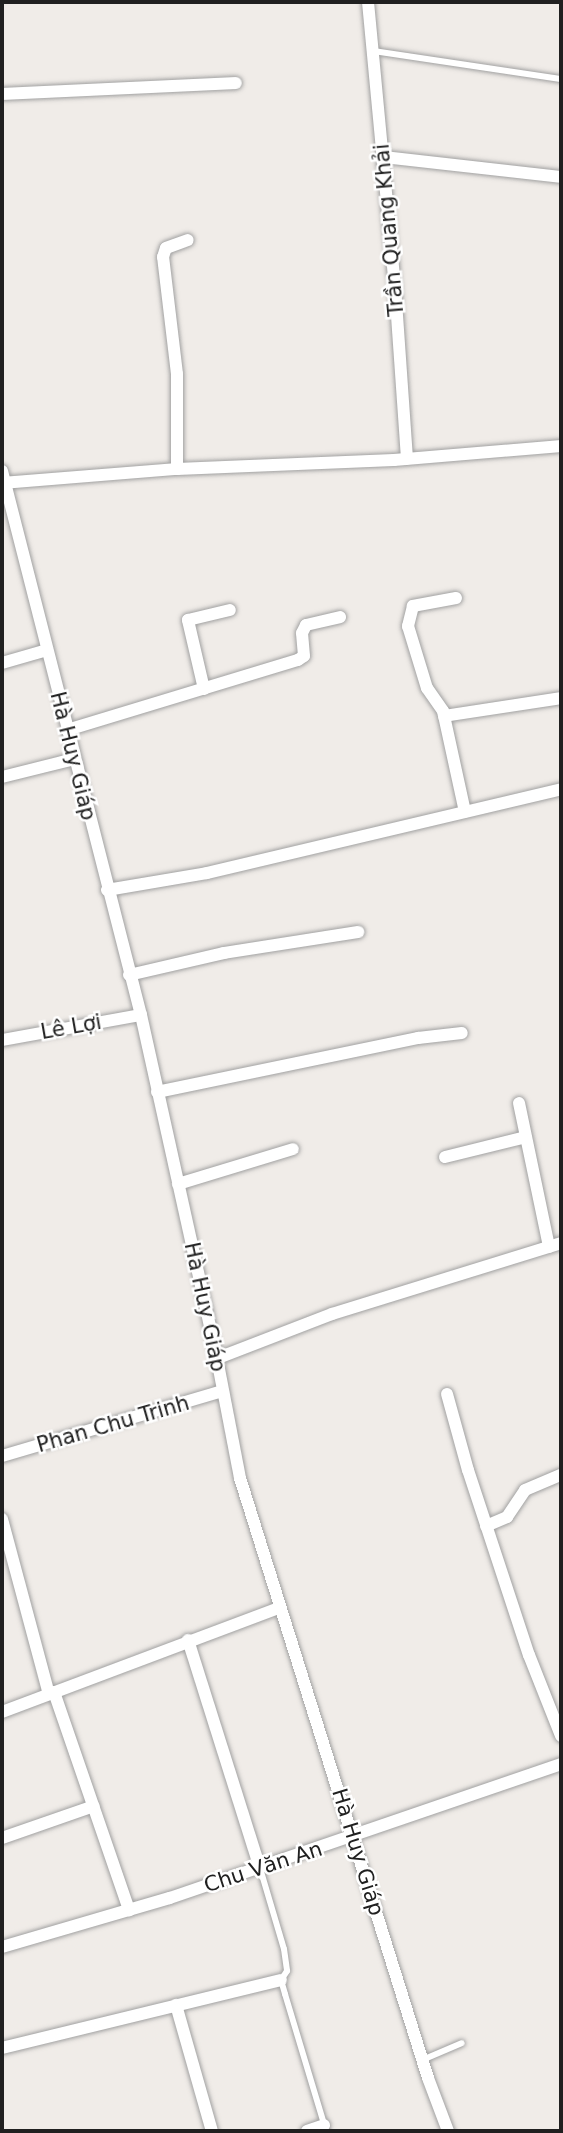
<!DOCTYPE html>
<meta charset="utf-8">
<style>
body{margin:0}
#map{position:relative;width:563px;height:2133px;overflow:hidden;background:#f0ece8;font-family:"DejaVu Sans",sans-serif}
div>[style]{position:absolute}
[style*='--x']{left:calc(var(--x)*1px);top:calc(var(--y)*1px);width:calc(var(--w)*1px);rotate:calc(var(--a)*1deg)}
.roads{filter:drop-shadow(0 0 2px #a1a1a1) drop-shadow(0 0 2px #a1a1a1)}
.lane>*{height:6px;margin:-3px;padding:0 3px;transform-origin:3px;border-radius:3px;background:#fff}
.street>*{height:12px;margin:-6px;padding:0 6px;transform-origin:6px;border-radius:6px;background:#fff}
span{translate:-50% -50%;white-space:nowrap;text-align:center;line-height:1.15;-webkit-text-stroke:5px #fff;paint-order:stroke}
.street-label{font-size:21px;color:#202020}
.frame{position:absolute;inset:0;border:4px solid #202020;pointer-events:none}
</style>
<div id="map">
<div class="roads">
<div class="lane">
<i style="--x:373;--y:51;--w:190;--a:8.5"></i>
<i style="--x:260;--y:1868;--w:84;--a:73.5"></i>
<i style="--x:284;--y:1949;--w:22;--a:82"></i>
<i style="--x:287;--y:1971;--w:11;--a:124"></i>
<i style="--x:281;--y:1980;--w:15;--a:74"></i>
<i style="--x:285;--y:1994;--w:143;--a:73.3"></i>
<i style="--x:422;--y:2060;--w:43;--a:-23"></i>
</div>
<div class="street">
<i style="--x:368;--y:2;--w:286;--a:84.6"></i>
<i style="--x:395;--y:287;--w:172;--a:86"></i>
<i style="--x:2;--y:94;--w:234;--a:-2.7"></i>
<i style="--x:383;--y:157;--w:179;--a:6.4"></i>
<i style="--x:177;--y:469;--w:95;--a:-90"></i>
<i style="--x:177;--y:374;--w:118;--a:-96.8"></i>
<i style="--x:163;--y:257;--w:9;--a:-72"></i>
<i style="--x:166;--y:248;--w:23;--a:-20"></i>
<i style="--x:2;--y:471;--w:561;--a:75.67"></i>
<i style="--x:141;--y:1015;--w:336;--a:77.5"></i>
<i style="--x:214;--y:1343;--w:137;--a:79.1"></i>
<i style="--x:240;--y:1478;--w:629;--a:72.6"></i>
<i style="--x:428;--y:2078;--w:57;--a:69.3"></i>
<i style="--x:2;--y:483;--w:176;--a:-4.6"></i>
<i style="--x:177;--y:469;--w:217;--a:-2.4"></i>
<i style="--x:394;--y:460;--w:168;--a:-4.8"></i>
<i style="--x:456;--y:598;--w:44;--a:169.5"></i>
<i style="--x:413;--y:606;--w:21;--a:104"></i>
<i style="--x:408;--y:626;--w:65;--a:73"></i>
<i style="--x:427;--y:688;--w:28;--a:55"></i>
<i style="--x:443;--y:711;--w:103;--a:77.7"></i>
<i style="--x:2;--y:663;--w:47;--a:-16.1"></i>
<i style="--x:204;--y:689;--w:71;--a:-103.1"></i>
<i style="--x:188;--y:620;--w:43;--a:-13.4"></i>
<i style="--x:444;--y:716;--w:118;--a:-8.7"></i>
<i style="--x:67;--y:730;--w:241;--a:-16.9"></i>
<i style="--x:298;--y:660;--w:7;--a:-34"></i>
<i style="--x:304;--y:656;--w:23;--a:-95"></i>
<i style="--x:302;--y:633;--w:9;--a:-63"></i>
<i style="--x:306;--y:625;--w:35;--a:-13"></i>
<i style="--x:2;--y:777;--w:74;--a:-14"></i>
<i style="--x:107;--y:890;--w:101;--a:-9.6"></i>
<i style="--x:207;--y:873;--w:364;--a:-13.3"></i>
<i style="--x:129;--y:975;--w:98;--a:-13"></i>
<i style="--x:224;--y:953;--w:136;--a:-8.9"></i>
<i style="--x:2;--y:1040;--w:141;--a:-10.2"></i>
<i style="--x:157;--y:1092;--w:267;--a:-11.7"></i>
<i style="--x:418;--y:1038;--w:44;--a:-6.5"></i>
<i style="--x:519;--y:1103;--w:147;--a:78.2"></i>
<i style="--x:445;--y:1157;--w:83;--a:-13.9"></i>
<i style="--x:178;--y:1184;--w:120;--a:-16.9"></i>
<i style="--x:218;--y:1358;--w:122;--a:-21.1"></i>
<i style="--x:332;--y:1314;--w:240;--a:-17.2"></i>
<i style="--x:447;--y:1394;--w:79;--a:74.6"></i>
<i style="--x:468;--y:1470;--w:195;--a:71.8"></i>
<i style="--x:529;--y:1655;--w:87;--a:68.4"></i>
<i style="--x:2;--y:1456;--w:230;--a:-16.4"></i>
<i style="--x:2;--y:1519;--w:181;--a:75"></i>
<i style="--x:486;--y:1526;--w:23;--a:-23"></i>
<i style="--x:507;--y:1517;--w:32;--a:-56"></i>
<i style="--x:525;--y:1490;--w:39;--a:-23"></i>
<i style="--x:188;--y:1640;--w:239;--a:72.5"></i>
<i style="--x:54;--y:1692;--w:231;--a:71"></i>
<i style="--x:2;--y:1712;--w:296;--a:-20.6"></i>
<i style="--x:2;--y:1838;--w:97;--a:-19.2"></i>
<i style="--x:2;--y:1947;--w:175;--a:-16.3"></i>
<i style="--x:170;--y:1898;--w:413;--a:-18.9"></i>
<i style="--x:176;--y:2005;--w:131;--a:74.1"></i>
<i style="--x:2;--y:2048;--w:287;--a:-13.7"></i>
<i style="--x:307;--y:2131;--w:18;--a:-19"></i>
</div>
</div>
<div class="street-label">
<span style="left:389px;top:230px;rotate:-95deg">Trần Quang Khải</span>
<span style="left:73px;top:756px;rotate:76deg">Hà Huy Giáp</span>
<span style="left:71px;top:1027px;rotate:-10deg">Lê Lợi</span>
<span style="left:205px;top:1307px;rotate:78deg">Hà Huy Giáp</span>
<span style="left:113px;top:1424px;rotate:-16deg">Phan Chu Trinh</span>
<span style="left:358px;top:1852px;rotate:73deg">Hà Huy Giáp</span>
<span style="left:263px;top:1867px;rotate:-18deg">Chu Văn An</span>
</div>
<div class="frame"></div>
</div>
